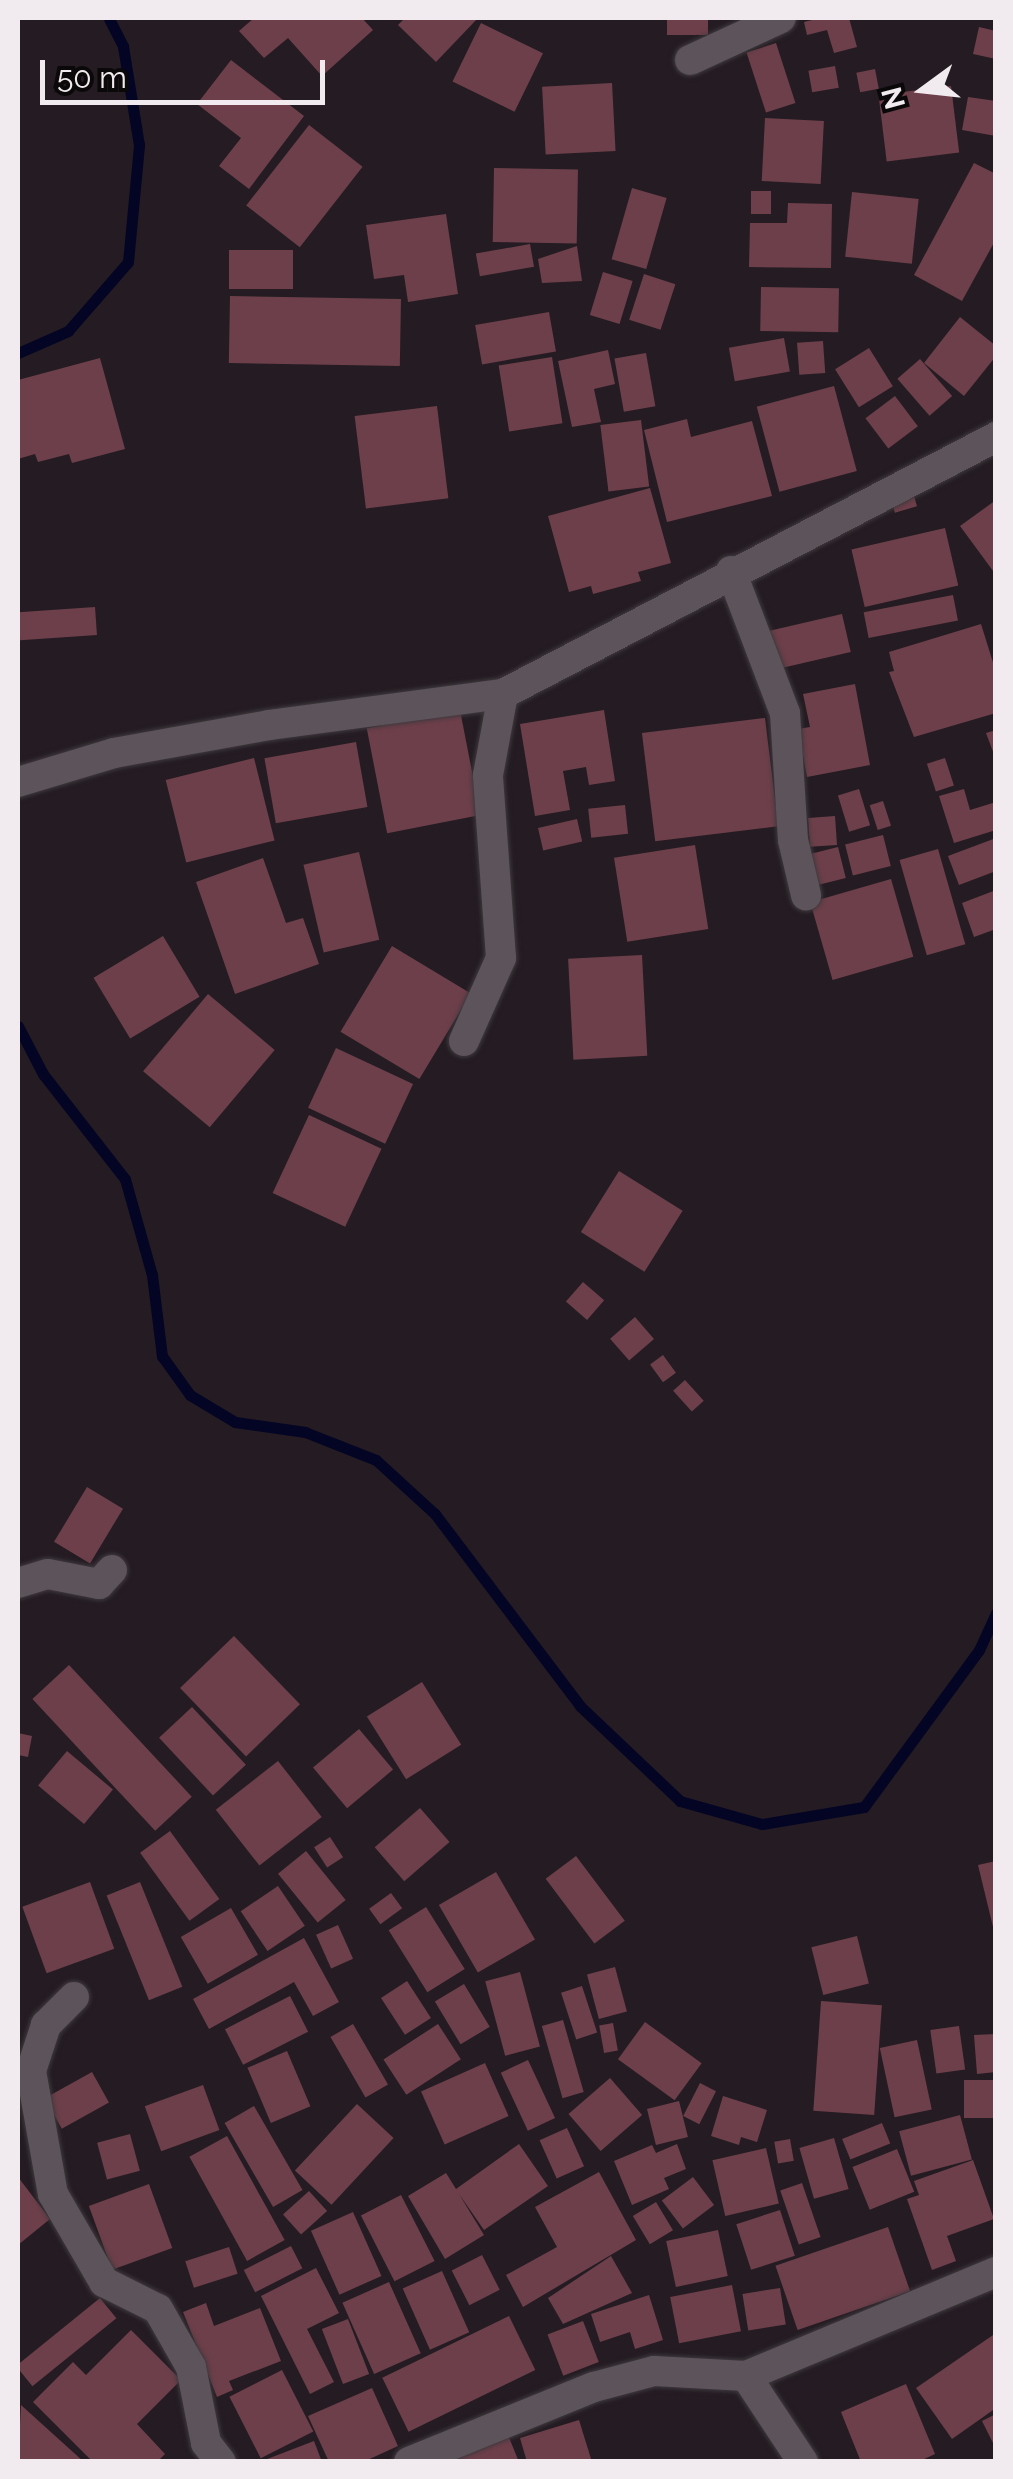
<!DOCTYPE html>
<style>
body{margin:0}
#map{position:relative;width:1013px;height:2479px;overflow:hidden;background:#241c22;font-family:Raleway,sans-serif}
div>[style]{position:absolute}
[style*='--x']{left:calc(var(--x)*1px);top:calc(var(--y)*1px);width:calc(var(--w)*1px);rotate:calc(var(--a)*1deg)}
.stream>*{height:11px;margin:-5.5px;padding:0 5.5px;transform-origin:5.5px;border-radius:5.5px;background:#040524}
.building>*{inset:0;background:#6d3f4a;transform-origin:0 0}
.roads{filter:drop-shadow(0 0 2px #3f393e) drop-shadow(0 0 2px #3f393e)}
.street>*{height:30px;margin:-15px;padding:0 15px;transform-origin:15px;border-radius:15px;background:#5d545b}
span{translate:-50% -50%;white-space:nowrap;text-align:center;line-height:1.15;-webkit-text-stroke:8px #0b080a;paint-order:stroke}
.frame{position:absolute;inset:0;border:20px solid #f1ebef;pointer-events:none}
.north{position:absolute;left:873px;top:40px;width:100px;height:100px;-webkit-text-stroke:8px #0b080a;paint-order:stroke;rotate:255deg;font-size:28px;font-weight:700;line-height:40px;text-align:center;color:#f1ebef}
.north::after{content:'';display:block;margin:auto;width:35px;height:45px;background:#f1ebef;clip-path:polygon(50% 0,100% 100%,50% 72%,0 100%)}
.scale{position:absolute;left:40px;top:60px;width:285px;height:45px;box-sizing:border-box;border:5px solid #f1ebef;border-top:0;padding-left:12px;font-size:30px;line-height:35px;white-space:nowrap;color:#f1ebef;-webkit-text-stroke:8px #0b080a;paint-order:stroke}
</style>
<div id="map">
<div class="stream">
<i style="--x:18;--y:353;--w:55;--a:-23.7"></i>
<i style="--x:68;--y:331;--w:91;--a:-49"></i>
<i style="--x:128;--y:262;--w:118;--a:-84.6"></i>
<i style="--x:139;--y:145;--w:100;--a:-99.2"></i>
<i style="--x:123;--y:46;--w:31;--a:-117"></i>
<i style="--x:18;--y:1026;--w:54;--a:62.5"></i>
<i style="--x:43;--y:1074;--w:133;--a:52"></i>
<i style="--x:125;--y:1179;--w:100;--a:74.3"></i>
<i style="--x:152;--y:1275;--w:82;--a:83"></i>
<i style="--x:162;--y:1356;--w:48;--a:54.3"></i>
<i style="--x:190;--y:1395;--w:52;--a:31"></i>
<i style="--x:235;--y:1422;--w:71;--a:8.1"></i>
<i style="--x:305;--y:1432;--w:76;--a:21.5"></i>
<i style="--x:376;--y:1460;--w:80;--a:42.5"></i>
<i style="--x:435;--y:1514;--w:241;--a:52.9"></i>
<i style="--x:580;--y:1706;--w:138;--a:43.5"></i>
<i style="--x:680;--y:1801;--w:85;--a:15.7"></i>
<i style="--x:762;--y:1824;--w:103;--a:-9.5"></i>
<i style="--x:864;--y:1807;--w:195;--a:-53.8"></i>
<i style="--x:979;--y:1650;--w:41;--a:-65.3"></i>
</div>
<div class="building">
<i style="clip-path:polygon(254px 18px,362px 18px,373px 30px,322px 76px,288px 38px,264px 58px,239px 31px)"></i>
<i style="clip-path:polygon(405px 18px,478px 18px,436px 62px,398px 25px)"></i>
<i style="left:667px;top:18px;width:41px;height:17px"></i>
<i style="clip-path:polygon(820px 18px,849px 18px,857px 47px,834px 53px,827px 30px,807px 35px,804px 22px)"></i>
<i style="left:481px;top:23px;width:69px;height:65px;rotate:26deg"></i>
<i style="clip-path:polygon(979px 27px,996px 31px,996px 59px,973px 54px)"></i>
<i style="left:776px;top:43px;width:63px;height:31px;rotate:72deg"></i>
<i style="clip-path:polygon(231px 60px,304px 116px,249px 189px,219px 166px,241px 138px,197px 104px)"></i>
<i style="left:835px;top:66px;width:22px;height:27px;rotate:80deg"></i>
<i style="left:875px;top:69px;width:20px;height:19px;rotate:79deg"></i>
<i style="left:612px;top:83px;width:68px;height:70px;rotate:87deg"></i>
<i style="left:951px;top:86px;width:67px;height:73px;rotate:83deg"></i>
<i style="clip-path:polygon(968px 97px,996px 101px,996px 136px,962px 130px)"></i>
<i style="left:765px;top:118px;width:59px;height:63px;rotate:3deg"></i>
<i style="left:309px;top:125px;width:68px;height:102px;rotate:38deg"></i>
<i style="clip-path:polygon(974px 163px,996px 174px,996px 239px,962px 301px,914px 275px)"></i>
<i style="left:494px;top:168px;width:84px;height:74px;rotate:1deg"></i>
<i style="left:632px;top:188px;width:36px;height:74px;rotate:16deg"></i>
<i style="left:751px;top:191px;width:20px;height:23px"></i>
<i style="left:852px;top:192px;width:67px;height:65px;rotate:6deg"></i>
<i style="clip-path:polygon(788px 203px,832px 204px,831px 268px,749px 267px,750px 223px,787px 223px)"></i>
<i style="clip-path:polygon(446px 214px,458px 294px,408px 302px,404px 275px,374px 279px,366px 225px)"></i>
<i style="left:530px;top:244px;width:23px;height:55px;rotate:80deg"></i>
<i style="clip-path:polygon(577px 246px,582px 281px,542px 283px,538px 259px)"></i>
<i style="left:293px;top:250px;width:39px;height:64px;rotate:90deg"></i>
<i style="left:603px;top:272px;width:31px;height:45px;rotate:17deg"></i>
<i style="left:644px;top:274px;width:33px;height:48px;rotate:18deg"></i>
<i style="left:761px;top:287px;width:78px;height:44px;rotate:1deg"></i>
<i style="left:230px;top:296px;width:171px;height:67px;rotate:1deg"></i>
<i style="left:549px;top:312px;width:40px;height:75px;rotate:80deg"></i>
<i style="clip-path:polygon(960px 317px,996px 346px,996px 356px,964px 396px,924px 363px)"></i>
<i style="left:784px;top:338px;width:34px;height:56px;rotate:80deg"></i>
<i style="left:823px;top:341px;width:32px;height:26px;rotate:86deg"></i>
<i style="left:869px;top:348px;width:45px;height:40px;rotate:58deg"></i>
<i style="clip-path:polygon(608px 350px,615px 384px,594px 389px,601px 422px,572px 427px,558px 361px)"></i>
<i style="left:646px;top:353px;width:54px;height:32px;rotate:80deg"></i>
<i style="left:552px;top:357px;width:67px;height:54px;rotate:81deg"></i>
<i style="clip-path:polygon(100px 358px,125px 449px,72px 463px,69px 454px,38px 462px,35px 454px,18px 459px,18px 380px)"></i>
<i style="left:920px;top:359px;width:49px;height:30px;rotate:49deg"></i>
<i style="left:834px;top:386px;width:88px;height:80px;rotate:75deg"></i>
<i style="left:895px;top:396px;width:38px;height:37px;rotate:53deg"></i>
<i style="left:437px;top:406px;width:93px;height:83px;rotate:83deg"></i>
<i style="clip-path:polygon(687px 419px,691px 437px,752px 421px,772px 496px,667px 522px,644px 430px)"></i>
<i style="left:641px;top:420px;width:67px;height:41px;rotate:83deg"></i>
<i style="clip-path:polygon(650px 488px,671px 563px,638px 572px,641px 581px,593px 594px,591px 586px,569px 592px,548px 516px)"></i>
<i style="left:912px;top:489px;width:18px;height:23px;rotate:74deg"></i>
<i style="clip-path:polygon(996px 500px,996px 575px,960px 526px)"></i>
<i style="left:945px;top:528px;width:59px;height:96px;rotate:77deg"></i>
<i style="left:953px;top:595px;width:26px;height:91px;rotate:79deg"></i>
<i style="left:95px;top:607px;width:28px;height:77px;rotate:86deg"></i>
<i style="left:842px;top:614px;width:39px;height:82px;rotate:77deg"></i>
<i style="clip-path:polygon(981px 624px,996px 672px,996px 713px,914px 737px,889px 672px,894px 671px,889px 652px)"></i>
<i style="clip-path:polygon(855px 684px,870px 765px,807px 777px,798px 729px,810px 727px,803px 694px)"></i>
<i style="left:460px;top:710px;width:107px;height:95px;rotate:79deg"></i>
<i style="clip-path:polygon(604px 710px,615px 781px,589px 785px,586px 767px,563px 771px,570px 810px,535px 816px,520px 724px)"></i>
<i style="left:765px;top:718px;width:109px;height:124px;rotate:83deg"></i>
<i style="clip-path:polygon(996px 730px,996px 757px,995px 757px,986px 733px)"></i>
<i style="left:356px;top:742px;width:66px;height:93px;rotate:80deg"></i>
<i style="left:254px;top:758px;width:85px;height:91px;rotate:76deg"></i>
<i style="left:945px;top:758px;width:29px;height:19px;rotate:72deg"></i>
<i style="left:859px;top:789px;width:38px;height:22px;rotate:73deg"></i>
<i style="clip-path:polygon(964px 789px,970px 810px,996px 802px,996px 830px,954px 843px,939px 796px)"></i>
<i style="left:883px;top:801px;width:26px;height:14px;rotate:72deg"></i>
<i style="left:625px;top:805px;width:29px;height:37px;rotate:84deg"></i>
<i style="left:835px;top:816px;width:29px;height:27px;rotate:86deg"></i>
<i style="left:577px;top:819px;width:23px;height:40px;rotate:77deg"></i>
<i style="left:883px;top:835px;width:32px;height:39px;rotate:76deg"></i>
<i style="clip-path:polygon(996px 838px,996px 871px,959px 885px,948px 856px)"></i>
<i style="left:695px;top:845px;width:85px;height:82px;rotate:81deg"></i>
<i style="left:838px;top:847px;width:32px;height:36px;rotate:76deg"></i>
<i style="left:938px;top:849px;width:99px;height:40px;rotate:74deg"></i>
<i style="left:359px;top:852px;width:90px;height:57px;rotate:77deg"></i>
<i style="clip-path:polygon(263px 858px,286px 923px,303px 918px,319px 964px,235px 994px,196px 882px)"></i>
<i style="left:891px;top:879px;width:81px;height:84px;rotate:74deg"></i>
<i style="clip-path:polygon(996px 890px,996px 929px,974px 937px,962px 903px)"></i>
<i style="left:163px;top:936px;width:71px;height:81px;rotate:59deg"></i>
<i style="left:392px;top:946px;width:92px;height:100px;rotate:31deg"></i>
<i style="left:642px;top:955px;width:101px;height:74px;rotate:87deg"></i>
<i style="left:208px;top:994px;width:87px;height:101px;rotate:40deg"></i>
<i style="left:336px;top:1048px;width:85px;height:66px;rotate:25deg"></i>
<i style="left:309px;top:1115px;width:80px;height:86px;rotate:25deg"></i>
<i style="left:619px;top:1171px;width:75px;height:72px;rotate:32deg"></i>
<i style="left:583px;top:1282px;width:28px;height:26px;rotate:41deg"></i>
<i style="left:635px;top:1317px;width:29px;height:33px;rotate:49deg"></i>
<i style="left:663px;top:1355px;width:22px;height:16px;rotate:54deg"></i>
<i style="left:685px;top:1380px;width:28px;height:16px;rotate:48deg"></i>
<i style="left:87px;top:1487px;width:42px;height:64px;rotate:31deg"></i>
<i style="left:234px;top:1636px;width:95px;height:75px;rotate:46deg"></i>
<i style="left:69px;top:1665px;width:180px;height:50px;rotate:47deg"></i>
<i style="left:422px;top:1682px;width:74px;height:65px;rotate:58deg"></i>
<i style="left:192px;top:1707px;width:79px;height:45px;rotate:47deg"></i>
<i style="left:359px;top:1729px;width:53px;height:60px;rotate:50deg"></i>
<i style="clip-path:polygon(18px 1733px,32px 1736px,28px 1757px,18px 1755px)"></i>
<i style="left:67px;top:1751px;width:60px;height:45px;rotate:40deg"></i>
<i style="left:278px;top:1761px;width:71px;height:79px;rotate:52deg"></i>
<i style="left:420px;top:1808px;width:45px;height:60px;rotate:49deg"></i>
<i style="left:170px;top:1831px;width:84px;height:37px;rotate:54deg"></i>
<i style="left:330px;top:1837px;width:24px;height:19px;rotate:57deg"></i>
<i style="left:306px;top:1851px;width:63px;height:36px;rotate:51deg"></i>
<i style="left:576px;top:1856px;width:81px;height:38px;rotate:53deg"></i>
<i style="clip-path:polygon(996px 1861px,996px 1931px,994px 1931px,978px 1865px)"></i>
<i style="left:496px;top:1872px;width:78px;height:66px;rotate:60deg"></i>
<i style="left:90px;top:1882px;width:71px;height:72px;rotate:70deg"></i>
<i style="left:140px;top:1882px;width:113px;height:36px;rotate:68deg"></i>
<i style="left:278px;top:1886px;width:48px;height:45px;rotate:56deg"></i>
<i style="left:391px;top:1893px;width:19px;height:27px;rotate:54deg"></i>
<i style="left:426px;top:1907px;width:73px;height:44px;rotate:58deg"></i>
<i style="left:231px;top:1908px;width:54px;height:58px;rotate:60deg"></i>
<i style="left:338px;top:1925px;width:37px;height:24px;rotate:66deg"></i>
<i style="left:857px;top:1936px;width:49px;height:47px;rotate:76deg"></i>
<i style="clip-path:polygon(304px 1938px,339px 2002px,313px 2016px,294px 1982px,209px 2029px,193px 1999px)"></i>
<i style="left:615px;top:1967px;width:46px;height:29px;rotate:75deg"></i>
<i style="left:520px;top:1972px;width:77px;height:36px;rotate:75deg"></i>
<i style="left:407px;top:1981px;width:44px;height:31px;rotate:57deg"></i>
<i style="left:464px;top:1984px;width:50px;height:34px;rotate:59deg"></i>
<i style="left:582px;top:1986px;width:49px;height:22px;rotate:72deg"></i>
<i style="left:290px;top:1996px;width:40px;height:73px;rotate:63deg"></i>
<i style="left:821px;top:2001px;width:61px;height:110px;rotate:4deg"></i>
<i style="left:563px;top:2020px;width:75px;height:22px;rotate:74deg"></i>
<i style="left:645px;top:2022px;width:70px;height:46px;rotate:36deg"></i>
<i style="left:613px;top:2023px;width:28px;height:14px;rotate:80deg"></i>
<i style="left:353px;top:2024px;width:70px;height:26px;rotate:60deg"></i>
<i style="left:438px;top:2024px;width:42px;height:65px;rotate:57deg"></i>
<i style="left:959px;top:2026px;width:44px;height:29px;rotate:82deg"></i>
<i style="clip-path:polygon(996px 2034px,996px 2072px,977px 2074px,974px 2035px)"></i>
<i style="left:917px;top:2040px;width:71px;height:38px;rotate:78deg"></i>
<i style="left:287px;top:2051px;width:60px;height:43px;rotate:67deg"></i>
<i style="left:528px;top:2060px;width:64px;height:30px;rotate:65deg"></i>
<i style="left:485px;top:2063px;width:58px;height:70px;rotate:66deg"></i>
<i style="left:92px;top:2072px;width:35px;height:54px;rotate:61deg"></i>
<i style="left:610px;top:2078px;width:49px;height:55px;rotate:49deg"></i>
<i style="left:996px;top:2080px;width:38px;height:32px;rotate:90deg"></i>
<i style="left:700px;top:2083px;width:18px;height:37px;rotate:27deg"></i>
<i style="left:203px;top:2085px;width:48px;height:62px;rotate:70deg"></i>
<i style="clip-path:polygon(723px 2096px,767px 2110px,757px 2142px,741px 2137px,739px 2145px,711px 2136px)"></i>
<i style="left:679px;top:2101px;width:37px;height:33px;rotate:76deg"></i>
<i style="left:357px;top:2104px;width:50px;height:91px;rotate:43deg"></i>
<i style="left:254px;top:2106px;width:97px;height:34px;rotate:60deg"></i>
<i style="left:960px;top:2115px;width:46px;height:63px;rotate:75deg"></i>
<i style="left:882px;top:2123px;width:22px;height:43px;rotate:68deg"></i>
<i style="left:567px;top:2128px;width:42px;height:30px;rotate:66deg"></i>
<i style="left:130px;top:2134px;width:38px;height:34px;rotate:75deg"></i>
<i style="left:227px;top:2136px;width:119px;height:43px;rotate:61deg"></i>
<i style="left:834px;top:2138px;width:53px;height:36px;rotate:74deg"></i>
<i style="left:790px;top:2139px;width:22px;height:16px;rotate:80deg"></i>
<i style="clip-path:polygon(519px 2144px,548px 2186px,484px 2230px,459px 2194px,484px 2235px,445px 2259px,408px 2196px,446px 2173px,456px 2189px)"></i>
<i style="clip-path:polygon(677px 2144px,686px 2169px,664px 2178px,669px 2189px,632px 2205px,614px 2161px,652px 2145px,656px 2153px)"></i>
<i style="left:766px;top:2148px;width:57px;height:55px;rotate:77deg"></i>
<i style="left:897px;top:2149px;width:46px;height:48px;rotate:68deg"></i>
<i style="clip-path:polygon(973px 2160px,994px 2219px,947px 2236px,956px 2261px,932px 2270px,907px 2199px,919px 2195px,914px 2181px)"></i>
<i style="clip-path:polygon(599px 2172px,636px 2240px,523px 2307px,506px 2275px,557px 2247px,535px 2207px)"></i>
<i style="clip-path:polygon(18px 2177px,50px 2219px,18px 2245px)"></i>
<i style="left:693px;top:2177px;width:35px;height:39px;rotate:53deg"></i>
<i style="left:802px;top:2183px;width:57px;height:23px;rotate:71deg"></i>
<i style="left:149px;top:2184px;width:68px;height:64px;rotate:70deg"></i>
<i style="left:309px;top:2191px;width:27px;height:35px;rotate:48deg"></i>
<i style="left:401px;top:2195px;width:74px;height:45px;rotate:63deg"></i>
<i style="left:656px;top:2202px;width:33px;height:27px;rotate:59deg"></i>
<i style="left:780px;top:2210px;width:48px;height:46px;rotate:72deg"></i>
<i style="left:353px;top:2212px;width:70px;height:46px;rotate:66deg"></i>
<i style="left:888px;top:2227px;width:68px;height:119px;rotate:71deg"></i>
<i style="left:718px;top:2230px;width:47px;height:53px;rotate:78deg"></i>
<i style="left:291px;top:2246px;width:25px;height:53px;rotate:63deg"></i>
<i style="left:229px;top:2247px;width:28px;height:46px;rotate:72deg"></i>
<i style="left:482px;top:2255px;width:39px;height:34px;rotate:63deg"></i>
<i style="clip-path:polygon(611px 2256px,632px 2293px,563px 2324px,548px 2298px)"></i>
<i style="clip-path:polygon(316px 2268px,339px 2313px,307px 2329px,334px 2382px,310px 2394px,261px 2296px)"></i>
<i style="left:442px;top:2271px;width:67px;height:43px;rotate:66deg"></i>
<i style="left:389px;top:2282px;width:78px;height:51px;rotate:66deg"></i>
<i style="left:732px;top:2285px;width:47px;height:63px;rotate:79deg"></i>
<i style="left:780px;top:2288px;width:37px;height:38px;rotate:81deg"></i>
<i style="clip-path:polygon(649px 2295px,663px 2340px,635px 2349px,630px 2332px,600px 2342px,591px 2314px)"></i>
<i style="left:100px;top:2298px;width:26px;height:108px;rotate:51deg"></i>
<i style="clip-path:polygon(206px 2303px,214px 2326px,260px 2308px,281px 2361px,229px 2381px,233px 2390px,217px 2397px,183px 2312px)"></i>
<i style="left:509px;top:2316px;width:60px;height:141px;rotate:64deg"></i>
<i style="left:348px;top:2319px;width:59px;height:28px;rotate:69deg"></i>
<i style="left:583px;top:2321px;width:44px;height:38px;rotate:69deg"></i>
<i style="clip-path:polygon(131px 2330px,181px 2380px,137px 2424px,165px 2454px,157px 2462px,93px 2462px,33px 2402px,73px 2362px,86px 2375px)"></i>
<i style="clip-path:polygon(996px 2333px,996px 2408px,952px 2439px,916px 2388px)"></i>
<i style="left:282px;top:2370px;width:69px;height:59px;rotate:63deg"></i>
<i style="clip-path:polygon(906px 2384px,935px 2454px,918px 2462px,861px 2462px,841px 2412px)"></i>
<i style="clip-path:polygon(372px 2388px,398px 2446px,363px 2462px,329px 2462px,308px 2416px)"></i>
<i style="clip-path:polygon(21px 2405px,84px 2462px,18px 2462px)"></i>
<i style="clip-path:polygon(996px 2414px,996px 2449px,982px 2421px)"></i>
<i style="clip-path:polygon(579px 2420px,592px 2462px,527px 2462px,520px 2438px)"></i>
<i style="clip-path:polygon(508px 2435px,519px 2462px,459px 2462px,457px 2458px)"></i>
<i style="clip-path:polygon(314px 2441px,322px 2462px,263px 2462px,262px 2461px)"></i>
</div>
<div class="roads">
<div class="street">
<i style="--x:690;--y:60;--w:100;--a:-24.8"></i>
<i style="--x:731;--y:571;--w:152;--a:69.2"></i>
<i style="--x:785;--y:713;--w:127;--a:86.4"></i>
<i style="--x:793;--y:840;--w:57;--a:76.7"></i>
<i style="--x:18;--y:782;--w:100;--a:-16.8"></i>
<i style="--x:114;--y:753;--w:158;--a:-10.2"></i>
<i style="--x:270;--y:725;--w:235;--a:-7.6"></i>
<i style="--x:503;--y:694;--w:556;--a:-27.53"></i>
<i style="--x:464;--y:1041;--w:91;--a:-66"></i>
<i style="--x:501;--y:958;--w:183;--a:-94.1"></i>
<i style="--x:488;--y:775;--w:82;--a:-79.5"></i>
<i style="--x:18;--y:1583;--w:31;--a:-17"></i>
<i style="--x:48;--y:1574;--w:52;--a:11.1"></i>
<i style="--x:99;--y:1584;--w:19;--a:-47"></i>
<i style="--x:74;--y:1997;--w:40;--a:135"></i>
<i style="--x:46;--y:2025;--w:48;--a:108.1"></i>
<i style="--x:31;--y:2071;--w:125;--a:79.9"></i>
<i style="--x:53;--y:2194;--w:102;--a:59.9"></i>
<i style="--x:104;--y:2282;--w:60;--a:26.6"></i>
<i style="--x:158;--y:2309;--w:67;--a:60.4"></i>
<i style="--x:191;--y:2367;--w:77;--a:78.8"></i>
<i style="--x:206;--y:2443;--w:24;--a:52"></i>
<i style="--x:746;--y:2376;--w:103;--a:56.5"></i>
<i style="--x:409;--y:2462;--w:200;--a:-22.1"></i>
<i style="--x:594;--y:2387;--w:62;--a:-14.9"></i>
<i style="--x:654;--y:2371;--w:92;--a:3.1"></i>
<i style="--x:746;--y:2376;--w:271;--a:-22.6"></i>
</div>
</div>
<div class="frame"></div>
<div class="north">N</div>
<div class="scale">50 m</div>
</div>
